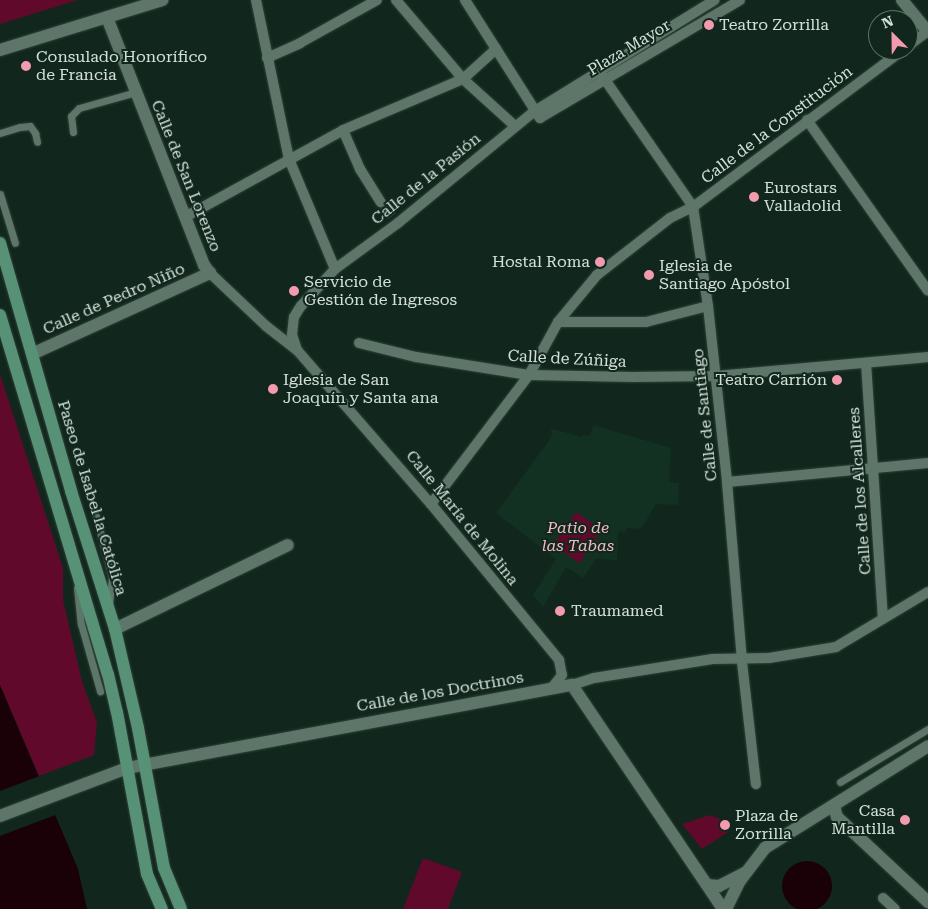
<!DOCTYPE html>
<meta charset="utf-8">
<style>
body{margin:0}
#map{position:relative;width:928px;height:909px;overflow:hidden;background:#11271d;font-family:"Roboto Serif",serif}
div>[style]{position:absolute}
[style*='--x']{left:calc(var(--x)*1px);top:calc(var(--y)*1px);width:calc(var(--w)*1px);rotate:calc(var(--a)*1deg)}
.built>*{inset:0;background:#123123}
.green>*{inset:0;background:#60092b;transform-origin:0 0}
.water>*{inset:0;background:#190107}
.round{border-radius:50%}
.pier>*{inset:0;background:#11271d}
.pedestrian-tunnel>*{height:10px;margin-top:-5px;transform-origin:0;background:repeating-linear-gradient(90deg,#2e4339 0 10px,transparent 0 15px)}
.roads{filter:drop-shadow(0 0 1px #324239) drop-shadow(0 0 1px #324239)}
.service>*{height:7px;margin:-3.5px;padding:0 3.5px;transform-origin:3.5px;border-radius:3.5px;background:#5d7669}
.pedestrian>*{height:10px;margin:-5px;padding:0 5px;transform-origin:5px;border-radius:5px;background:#5d7669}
.minor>*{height:12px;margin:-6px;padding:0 6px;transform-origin:6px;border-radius:6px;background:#5d7669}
.tertiary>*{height:12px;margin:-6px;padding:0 6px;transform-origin:6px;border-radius:6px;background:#5d7669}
.secondary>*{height:12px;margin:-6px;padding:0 6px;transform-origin:6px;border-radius:6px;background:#579277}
.dots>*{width:14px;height:14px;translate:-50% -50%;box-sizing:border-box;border:2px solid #11271d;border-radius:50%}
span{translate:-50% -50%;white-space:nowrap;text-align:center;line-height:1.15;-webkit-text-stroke:4px #11271d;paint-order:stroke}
.poi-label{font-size:16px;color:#d2e0d8}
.left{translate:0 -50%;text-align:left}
.right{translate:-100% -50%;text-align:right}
.street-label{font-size:16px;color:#d2e0d8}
.park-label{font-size:16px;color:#f0bac5;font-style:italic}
.north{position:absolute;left:868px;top:10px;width:50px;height:50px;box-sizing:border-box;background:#11271d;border:1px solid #5e7168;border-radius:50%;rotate:337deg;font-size:14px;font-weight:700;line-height:20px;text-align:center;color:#d2e0d8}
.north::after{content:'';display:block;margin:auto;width:18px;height:22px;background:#f29aae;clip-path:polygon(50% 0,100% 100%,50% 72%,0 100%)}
</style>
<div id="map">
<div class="built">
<i style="clip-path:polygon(593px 425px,671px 448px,669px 482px,679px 483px,678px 505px,656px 504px,641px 529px,628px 528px,624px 533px,620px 531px,616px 537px,618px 537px,617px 561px,597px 558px,583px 578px,566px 567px,543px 607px,533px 595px,556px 559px,496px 513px,548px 442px,553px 433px,549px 428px,582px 437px,583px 435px,590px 436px)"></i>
</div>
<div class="green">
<i style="clip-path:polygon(0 0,78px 0,0 24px)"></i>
<i style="clip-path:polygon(0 374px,63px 568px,63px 600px,82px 681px,97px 723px,94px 755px,39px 776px,0 685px)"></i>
<i style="left:576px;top:512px;width:32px;height:40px;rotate:35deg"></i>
<i style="clip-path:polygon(710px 815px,727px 822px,730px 827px,728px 832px,702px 849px,682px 824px)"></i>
<i style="clip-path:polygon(423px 858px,462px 872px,448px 909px,403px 909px)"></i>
</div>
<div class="water">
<i style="clip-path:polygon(0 685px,78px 869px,87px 909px,0 909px)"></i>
<i class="round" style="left:782px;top:861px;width:50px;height:50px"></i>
</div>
<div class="pier">
<i style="clip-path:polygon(42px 775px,58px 814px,0 836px,0 791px)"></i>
</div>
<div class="pedestrian-tunnel">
<i style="--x:381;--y:202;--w:18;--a:52"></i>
</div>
<div class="roads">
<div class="service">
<i style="--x:73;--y:132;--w:16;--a:-97"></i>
<i style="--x:71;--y:116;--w:11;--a:-45"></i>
<i style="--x:79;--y:108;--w:59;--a:-15.7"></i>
<i style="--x:0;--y:133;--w:21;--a:-17"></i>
<i style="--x:20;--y:127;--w:10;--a:-6"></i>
<i style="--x:30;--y:126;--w:9;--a:54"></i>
<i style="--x:35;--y:133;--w:9;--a:77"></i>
<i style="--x:0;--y:194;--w:51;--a:73"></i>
<i style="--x:96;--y:516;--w:63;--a:75.3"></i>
<i style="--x:112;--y:577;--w:28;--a:96"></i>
<i style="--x:77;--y:588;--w:36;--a:84"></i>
<i style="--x:81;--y:624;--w:70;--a:74.2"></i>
<i style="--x:840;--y:782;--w:103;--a:-31.1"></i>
</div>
<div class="pedestrian">
<i style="--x:256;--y:0;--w:162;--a:78.3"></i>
<i style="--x:289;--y:159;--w:119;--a:67.3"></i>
<i style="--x:396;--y:0;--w:104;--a:49.7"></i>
<i style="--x:463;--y:79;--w:70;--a:42.1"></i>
<i style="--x:465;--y:0;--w:140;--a:57.6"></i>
<i style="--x:540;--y:118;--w:232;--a:-30.5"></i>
<i style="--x:908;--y:46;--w:25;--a:-37"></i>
<i style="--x:267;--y:58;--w:36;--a:-24"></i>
<i style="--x:300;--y:43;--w:88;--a:-29.2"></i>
<i style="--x:599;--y:71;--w:165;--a:55.3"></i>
<i style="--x:693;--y:207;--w:100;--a:81.4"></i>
<i style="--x:708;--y:306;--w:177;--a:83.8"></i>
<i style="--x:727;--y:482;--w:181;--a:85.2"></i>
<i style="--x:742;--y:662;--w:123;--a:83.5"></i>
<i style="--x:807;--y:120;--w:209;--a:54.7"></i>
<i style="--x:343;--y:130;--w:43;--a:66.4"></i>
<i style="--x:360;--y:169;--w:39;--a:58"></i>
<i style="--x:185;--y:217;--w:180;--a:-28.8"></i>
<i style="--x:343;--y:130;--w:130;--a:-23"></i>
<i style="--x:463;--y:79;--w:45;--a:-42.3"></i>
<i style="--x:210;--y:273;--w:77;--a:43.4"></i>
<i style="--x:266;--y:326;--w:39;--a:38"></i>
<i style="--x:297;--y:350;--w:204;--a:49"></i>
<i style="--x:431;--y:504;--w:202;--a:50.6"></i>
<i style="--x:559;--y:660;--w:15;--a:79"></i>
<i style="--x:562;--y:675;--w:16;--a:128"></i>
<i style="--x:558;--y:322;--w:88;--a:0"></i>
<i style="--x:646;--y:322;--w:64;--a:-14.5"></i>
<i style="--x:359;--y:343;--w:59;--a:13.8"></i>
<i style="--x:416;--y:357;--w:114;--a:9.1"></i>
<i style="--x:529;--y:375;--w:104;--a:1.1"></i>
<i style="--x:633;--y:377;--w:83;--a:-0.7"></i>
<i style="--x:716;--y:376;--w:213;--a:-5.1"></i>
<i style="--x:297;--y:350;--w:16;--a:-108"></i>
<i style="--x:292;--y:335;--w:18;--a:-84"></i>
<i style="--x:294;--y:317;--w:13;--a:-58"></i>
<i style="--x:301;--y:306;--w:50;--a:-47.4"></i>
<i style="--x:335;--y:269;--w:78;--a:-36.1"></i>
<i style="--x:398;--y:223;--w:177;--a:-39.3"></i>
<i style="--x:535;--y:111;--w:211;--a:-31.7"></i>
<i style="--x:866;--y:363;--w:256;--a:86.2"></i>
<i style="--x:727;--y:482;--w:202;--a:-5.4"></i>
<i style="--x:431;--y:504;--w:162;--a:-52.8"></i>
<i style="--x:529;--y:375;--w:60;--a:-61.3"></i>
<i style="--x:558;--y:322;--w:61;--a:-50.3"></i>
<i style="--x:597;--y:275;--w:93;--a:-38"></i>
<i style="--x:670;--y:218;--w:25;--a:-26"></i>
<i style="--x:693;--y:207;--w:262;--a:-36.8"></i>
<i style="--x:572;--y:685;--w:23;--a:-18"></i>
<i style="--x:594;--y:678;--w:120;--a:-9.1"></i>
<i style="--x:712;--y:659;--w:57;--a:-1"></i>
<i style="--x:769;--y:658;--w:68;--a:-9.3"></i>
<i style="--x:836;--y:647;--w:107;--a:-30.9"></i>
<i style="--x:883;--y:898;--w:16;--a:43"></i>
</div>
<div class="minor">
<i style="--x:902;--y:0;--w:41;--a:50.9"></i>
<i style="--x:0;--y:50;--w:170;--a:-17.1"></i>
<i style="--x:32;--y:354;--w:196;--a:-24.5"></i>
<i style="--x:210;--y:273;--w:10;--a:-127"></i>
<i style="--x:204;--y:265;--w:266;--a:-111.4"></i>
<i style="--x:115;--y:629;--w:192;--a:-25.9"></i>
<i style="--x:127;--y:768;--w:453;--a:-10.6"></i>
<i style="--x:572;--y:685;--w:270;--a:56"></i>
<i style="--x:834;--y:806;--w:11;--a:75"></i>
<i style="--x:837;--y:817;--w:125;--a:43"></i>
<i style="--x:707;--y:885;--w:12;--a:5"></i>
<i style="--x:719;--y:886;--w:29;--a:-27"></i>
</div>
<div class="tertiary">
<i style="--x:0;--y:816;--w:136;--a:-20.7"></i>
<i style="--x:726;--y:909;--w:30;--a:-64"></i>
<i style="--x:739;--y:882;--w:43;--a:-52.6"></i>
<i style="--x:765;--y:848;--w:192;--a:-32"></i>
</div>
<div class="secondary">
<i style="--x:0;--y:243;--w:258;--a:74"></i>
<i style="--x:71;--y:491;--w:145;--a:72.3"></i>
<i style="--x:115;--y:629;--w:102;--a:76.9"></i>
<i style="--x:138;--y:728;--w:142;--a:79.5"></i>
<i style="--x:164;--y:868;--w:44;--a:67.5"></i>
<i style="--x:0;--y:315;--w:375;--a:73.3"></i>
<i style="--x:108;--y:674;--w:39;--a:77"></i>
<i style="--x:117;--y:712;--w:165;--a:79.5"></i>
<i style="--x:147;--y:874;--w:38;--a:67"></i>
</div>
</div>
<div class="dots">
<i style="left:709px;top:25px;background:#f29aae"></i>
<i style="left:26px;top:66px;background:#f29aae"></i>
<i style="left:754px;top:197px;background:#f29aae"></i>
<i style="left:600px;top:262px;background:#f29aae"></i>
<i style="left:649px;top:275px;background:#f29aae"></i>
<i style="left:294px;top:291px;background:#f29aae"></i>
<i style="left:837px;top:380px;background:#f29aae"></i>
<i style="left:273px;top:389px;background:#f29aae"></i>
<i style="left:560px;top:611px;background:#f29aae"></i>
<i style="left:905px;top:820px;background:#f29aae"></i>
<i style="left:725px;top:825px;background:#f29aae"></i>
</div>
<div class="poi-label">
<span class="left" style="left:719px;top:25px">Teatro Zorrilla</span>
<span class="left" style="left:36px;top:66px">Consulado Honorífico<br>de Francia</span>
<span class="left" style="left:764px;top:197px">Eurostars<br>Valladolid</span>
<span class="right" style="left:590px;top:262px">Hostal Roma</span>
<span class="left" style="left:659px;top:275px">Iglesia de<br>Santiago Apóstol</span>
<span class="left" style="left:304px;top:291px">Servicio de<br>Gestión de Ingresos</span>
<span class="left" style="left:283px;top:389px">Iglesia de San<br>Joaquín y Santa ana</span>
<span class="right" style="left:827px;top:380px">Teatro Carrión</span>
<span class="left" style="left:571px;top:611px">Traumamed</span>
<span class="right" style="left:895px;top:820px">Casa<br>Mantilla</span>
<span class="left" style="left:735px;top:825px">Plaza de<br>Zorrilla</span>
</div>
<div class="street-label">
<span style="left:629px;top:48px;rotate:-31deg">Plaza Mayor</span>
<span style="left:777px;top:125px;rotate:-37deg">Calle de la Constitución</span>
<span style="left:186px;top:176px;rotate:68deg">Calle de San Lorenzo</span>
<span style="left:426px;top:179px;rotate:-39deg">Calle de la Pasión</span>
<span style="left:114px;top:299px;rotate:-24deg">Calle de Pedro Niño</span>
<span style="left:567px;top:359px;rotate:3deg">Calle de Zúñiga</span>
<span style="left:705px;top:415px;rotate:-96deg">Calle de Santiago</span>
<span style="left:860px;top:491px;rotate:-94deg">Calle de los Alcalleres</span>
<span style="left:92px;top:498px;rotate:73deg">Paseo de Isabel la Católica</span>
<span style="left:462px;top:518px;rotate:51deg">Calle María de Molina</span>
<span style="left:440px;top:692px;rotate:-10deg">Calle de los Doctrinos</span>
</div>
<div class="park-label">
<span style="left:578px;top:537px">Patio de<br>las Tabas</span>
</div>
<div class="north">N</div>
</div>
